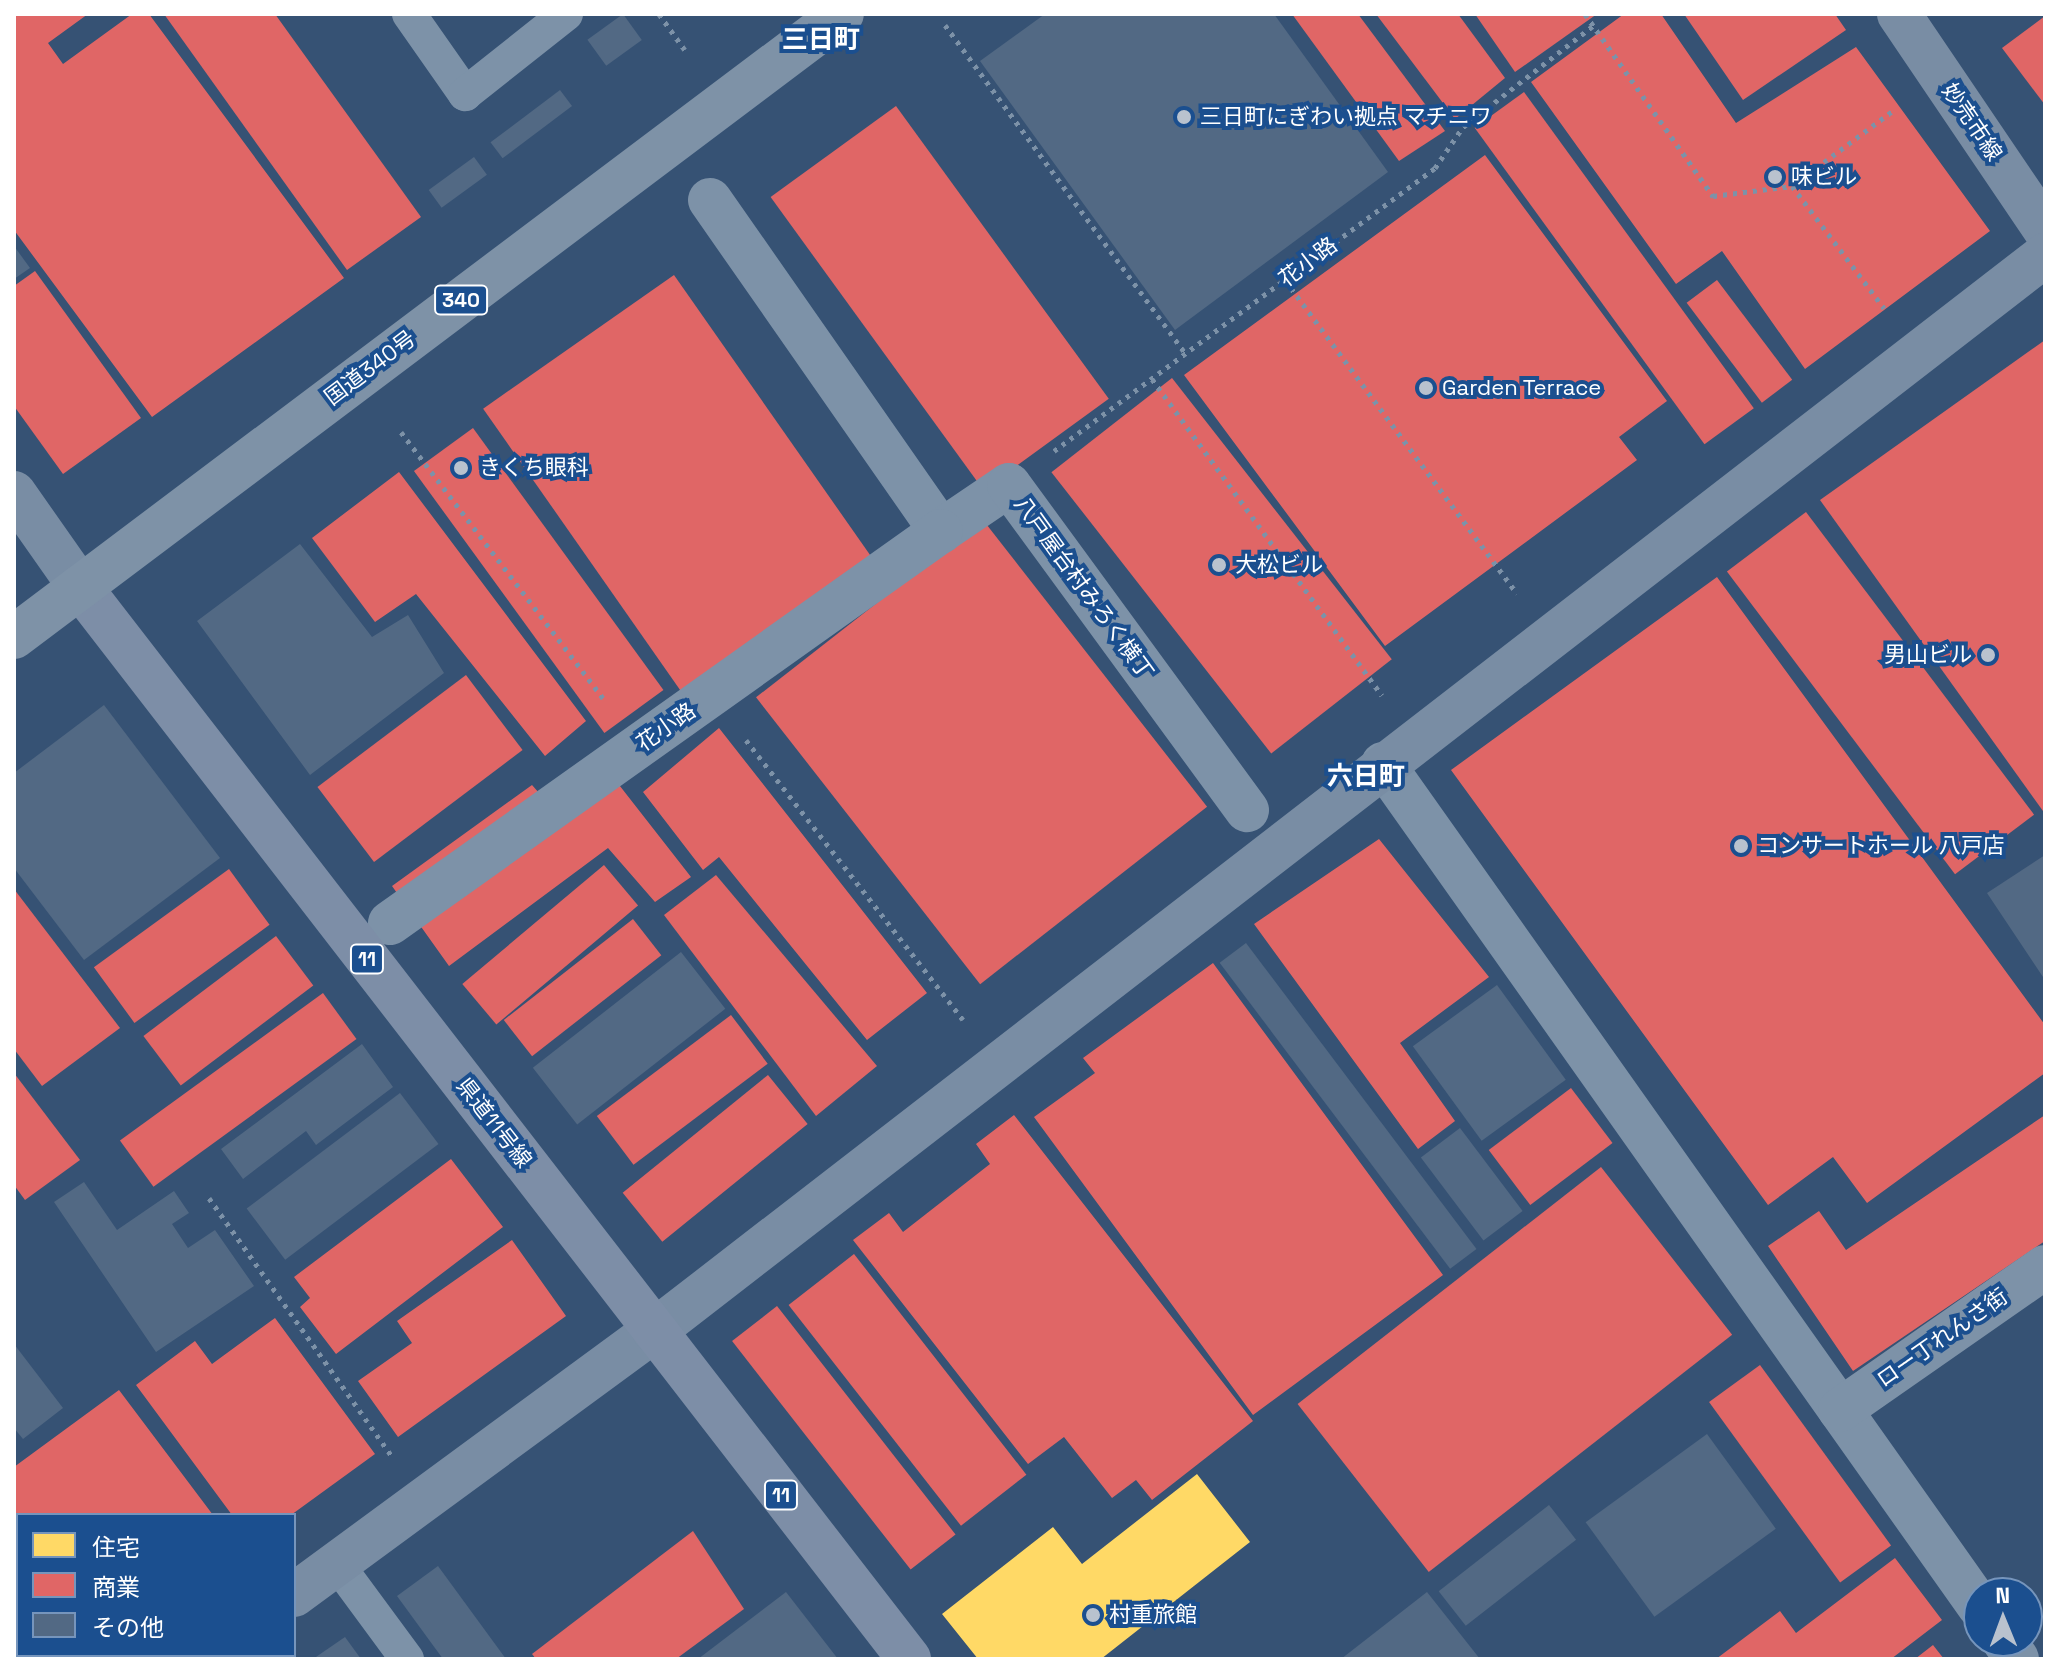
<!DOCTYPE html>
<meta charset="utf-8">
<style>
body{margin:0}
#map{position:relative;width:2059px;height:1673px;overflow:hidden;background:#365274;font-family:"Space Grotesk","Noto Sans JP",sans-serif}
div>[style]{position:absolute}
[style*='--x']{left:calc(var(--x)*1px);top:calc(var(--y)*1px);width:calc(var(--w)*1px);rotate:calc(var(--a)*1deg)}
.homes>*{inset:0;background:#ffd966}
.shops>*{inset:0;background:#e06666;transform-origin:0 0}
.building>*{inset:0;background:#526984;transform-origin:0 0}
.path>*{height:5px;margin-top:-2.5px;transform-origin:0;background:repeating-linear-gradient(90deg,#7d92a8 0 4px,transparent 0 10px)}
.lane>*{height:34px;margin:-17px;padding:0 17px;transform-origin:17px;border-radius:17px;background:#7d92a8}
.street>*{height:44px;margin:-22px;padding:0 22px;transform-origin:22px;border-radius:22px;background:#7d92a8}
.secondary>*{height:44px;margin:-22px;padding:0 22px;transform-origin:22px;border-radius:22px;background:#798da4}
.primary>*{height:44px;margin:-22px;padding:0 22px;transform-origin:22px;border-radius:22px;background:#7d8ea7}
.highway>*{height:44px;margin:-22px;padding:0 22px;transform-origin:22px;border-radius:22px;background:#7e92a7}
.dots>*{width:22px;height:22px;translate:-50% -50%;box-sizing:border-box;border:4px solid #1b4f8f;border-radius:50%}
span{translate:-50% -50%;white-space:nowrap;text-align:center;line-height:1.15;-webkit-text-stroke:8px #1b4f8f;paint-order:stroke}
.shield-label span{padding:2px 6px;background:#1b4f8f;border:2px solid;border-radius:6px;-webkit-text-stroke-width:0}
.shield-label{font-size:20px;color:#fff;font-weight:700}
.poi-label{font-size:22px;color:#fff}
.left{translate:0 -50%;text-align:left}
.right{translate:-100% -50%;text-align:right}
.street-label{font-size:22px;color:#fff}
.quarter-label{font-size:26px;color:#fff;font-weight:700}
.frame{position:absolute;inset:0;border:16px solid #fff;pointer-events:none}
.legend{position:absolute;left:16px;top:1513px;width:280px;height:144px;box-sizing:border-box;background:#1b4f8f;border:2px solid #7695bc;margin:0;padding:10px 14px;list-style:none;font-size:24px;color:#fff}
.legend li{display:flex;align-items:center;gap:16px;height:40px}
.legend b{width:40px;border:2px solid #7695bc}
.north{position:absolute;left:1963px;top:1577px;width:80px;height:80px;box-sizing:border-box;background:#1b4f8f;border:2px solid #7695bc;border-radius:50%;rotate:359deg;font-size:22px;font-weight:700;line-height:32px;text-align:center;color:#fff}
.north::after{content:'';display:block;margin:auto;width:28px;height:36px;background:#b9c2ce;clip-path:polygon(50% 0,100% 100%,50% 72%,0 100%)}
</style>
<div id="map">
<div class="homes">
<i style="clip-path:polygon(1197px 1474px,1250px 1542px,1101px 1659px,978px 1659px,942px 1614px,1053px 1527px,1082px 1564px)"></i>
</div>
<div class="shops">
<i style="clip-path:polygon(14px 14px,88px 14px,48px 43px,63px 64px,132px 14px,149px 14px,344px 278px,152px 417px,14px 230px)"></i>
<i style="clip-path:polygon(164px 14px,275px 14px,421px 217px,347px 270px)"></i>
<i style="clip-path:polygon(1292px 14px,1358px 14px,1445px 131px,1399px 161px)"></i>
<i style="clip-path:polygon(1376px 14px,1458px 14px,1505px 78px,1455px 119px)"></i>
<i style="clip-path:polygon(1475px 14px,1597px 14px,1515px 72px)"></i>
<i style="clip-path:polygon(1624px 14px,1661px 14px,1736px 123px,1856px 47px,1990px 231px,1805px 369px,1722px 251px,1676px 284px,1531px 82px)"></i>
<i style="clip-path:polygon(1684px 14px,1835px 14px,1846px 30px,1743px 100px)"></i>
<i style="clip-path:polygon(2045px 16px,2045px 105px,2002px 48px)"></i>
<i style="left:1524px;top:92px;width:391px;height:61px;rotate:54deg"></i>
<i style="left:896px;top:106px;width:362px;height:155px;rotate:54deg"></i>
<i style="clip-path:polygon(1485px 155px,1667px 401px,1619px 437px,1637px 460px,1385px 646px,1184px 375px)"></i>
<i style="clip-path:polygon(35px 271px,141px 418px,63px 474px,14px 406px,14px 286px)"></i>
<i style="left:674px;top:275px;width:344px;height:233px;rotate:55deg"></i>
<i style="left:1717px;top:280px;width:125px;height:38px;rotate:53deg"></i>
<i style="clip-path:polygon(2045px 340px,2045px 810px,2043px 811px,1820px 500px)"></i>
<i style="left:1172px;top:378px;width:357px;height:153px;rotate:52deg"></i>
<i style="left:473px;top:428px;width:324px;height:73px;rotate:54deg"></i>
<i style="clip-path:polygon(399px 472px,586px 721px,545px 756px,416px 594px,375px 622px,312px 538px)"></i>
<i style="left:1806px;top:512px;width:379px;height:99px;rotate:53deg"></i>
<i style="left:983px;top:520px;width:364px;height:288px;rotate:52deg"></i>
<i style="clip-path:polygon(1717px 577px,2045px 1025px,2045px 1073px,1867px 1203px,1833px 1157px,1768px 1205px,1451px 770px)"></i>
<i style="left:466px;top:675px;width:94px;height:186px;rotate:53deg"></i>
<i style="clip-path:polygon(719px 728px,927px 993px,867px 1040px,719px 857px,703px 870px,643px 792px)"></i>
<i style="clip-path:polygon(609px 772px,691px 877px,655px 902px,608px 848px,449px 966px,392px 886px,532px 785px,554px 810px)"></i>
<i style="clip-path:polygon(1379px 839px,1489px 977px,1400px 1043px,1455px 1121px,1418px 1149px,1254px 924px)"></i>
<i style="left:604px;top:865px;width:53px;height:185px;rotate:50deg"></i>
<i style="left:229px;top:869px;width:69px;height:167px;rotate:54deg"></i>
<i style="clip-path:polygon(716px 875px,877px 1066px,816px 1116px,664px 915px)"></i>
<i style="clip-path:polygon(14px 889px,120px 1028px,42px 1086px,14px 1049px)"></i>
<i style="left:633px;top:919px;width:46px;height:164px;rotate:52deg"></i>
<i style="left:276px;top:936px;width:62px;height:166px;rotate:53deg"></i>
<i style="clip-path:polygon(1213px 963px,1443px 1275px,1253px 1415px,1034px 1117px,1095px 1073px,1083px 1058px)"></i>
<i style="left:323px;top:993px;width:57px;height:251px;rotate:54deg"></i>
<i style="left:731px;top:1015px;width:61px;height:168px;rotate:53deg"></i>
<i style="clip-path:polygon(14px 1073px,80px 1160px,25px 1200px,14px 1185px)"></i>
<i style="left:768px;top:1075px;width:63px;height:187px;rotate:51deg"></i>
<i style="left:1571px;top:1088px;width:69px;height:103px;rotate:53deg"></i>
<i style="clip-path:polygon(1014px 1115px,1253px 1421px,1152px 1500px,1136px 1480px,1112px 1498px,1064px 1437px,1028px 1464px,853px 1240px,889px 1213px,903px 1232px,990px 1164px,976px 1144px)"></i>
<i style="clip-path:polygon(2045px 1115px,2045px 1241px,1853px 1371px,1768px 1246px,1819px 1211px,1846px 1250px)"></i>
<i style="clip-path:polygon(451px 1159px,503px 1227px,336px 1354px,300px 1307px,310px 1298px,294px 1277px)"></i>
<i style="left:1601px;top:1167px;width:213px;height:385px;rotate:52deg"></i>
<i style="clip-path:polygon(512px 1240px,566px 1316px,398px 1437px,358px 1381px,412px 1343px,397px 1321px)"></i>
<i style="left:854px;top:1254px;width:280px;height:83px;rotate:52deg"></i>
<i style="left:777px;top:1306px;width:290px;height:57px;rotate:52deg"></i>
<i style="clip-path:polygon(275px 1318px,375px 1454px,291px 1515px,232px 1515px,136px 1385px,195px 1341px,212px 1364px)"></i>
<i style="left:1760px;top:1365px;width:223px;height:63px;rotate:54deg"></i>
<i style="clip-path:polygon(119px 1390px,213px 1515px,18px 1515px,18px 1655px,93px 1655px,14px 1659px,14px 1467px)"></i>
<i style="clip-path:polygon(693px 1531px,744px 1609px,676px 1659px,536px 1659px,532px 1654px)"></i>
<i style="clip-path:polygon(1895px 1558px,1942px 1620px,1891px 1659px,1716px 1659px,1780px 1611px,1796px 1633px)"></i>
<i style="clip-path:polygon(1933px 1645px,1944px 1659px,1915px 1659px)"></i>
</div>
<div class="building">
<i style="left:623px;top:14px;width:32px;height:44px;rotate:54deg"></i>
<i style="clip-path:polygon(1045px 14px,1274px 14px,1388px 172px,1175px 330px,980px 61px)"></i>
<i style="left:560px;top:90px;width:20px;height:87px;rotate:53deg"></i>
<i style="left:474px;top:157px;width:22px;height:56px;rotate:54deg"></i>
<i style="clip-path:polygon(14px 246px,30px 268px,14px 279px)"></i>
<i style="clip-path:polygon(300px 544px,372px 637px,408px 615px,444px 673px,310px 775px,197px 621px)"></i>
<i style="clip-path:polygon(104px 705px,220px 858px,84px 960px,14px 868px,14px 773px)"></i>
<i style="clip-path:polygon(2045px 855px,2045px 980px,1987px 893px)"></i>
<i style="left:1246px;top:943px;width:383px;height:33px;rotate:53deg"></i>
<i style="left:681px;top:952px;width:72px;height:188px;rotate:52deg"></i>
<i style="left:1497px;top:985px;width:117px;height:104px;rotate:54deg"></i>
<i style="clip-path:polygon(362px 1044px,393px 1087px,316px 1145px,306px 1131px,243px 1179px,221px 1149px)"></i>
<i style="left:400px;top:1093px;width:64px;height:192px;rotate:53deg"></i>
<i style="left:1460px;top:1128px;width:104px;height:49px;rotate:53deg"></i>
<i style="clip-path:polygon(84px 1182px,117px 1230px,174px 1191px,189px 1213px,172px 1224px,188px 1248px,215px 1230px,254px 1286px,156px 1352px,54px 1202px)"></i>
<i style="clip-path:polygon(14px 1344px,63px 1408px,23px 1439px,14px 1428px)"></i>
<i style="left:1707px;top:1434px;width:117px;height:150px;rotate:54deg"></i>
<i style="left:1549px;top:1505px;width:44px;height:140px;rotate:52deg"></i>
<i style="clip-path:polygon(438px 1566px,506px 1659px,443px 1659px,397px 1596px)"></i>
<i style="clip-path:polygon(786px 1592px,838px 1659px,698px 1659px)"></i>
<i style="clip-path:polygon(1427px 1592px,1480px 1659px,1341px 1659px)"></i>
<i style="clip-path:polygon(345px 1637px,361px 1659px,313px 1659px)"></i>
</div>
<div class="path">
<i style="--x:659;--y:14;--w:44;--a:54.2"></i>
<i style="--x:1585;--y:14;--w:223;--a:54.9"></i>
<i style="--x:1713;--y:196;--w:80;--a:-7.2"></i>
<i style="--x:1792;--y:186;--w:153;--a:53"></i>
<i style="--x:945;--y:25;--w:406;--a:53.8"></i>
<i style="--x:1792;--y:186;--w:127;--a:-36.7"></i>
<i style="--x:1285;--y:280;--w:390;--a:53.5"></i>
<i style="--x:1152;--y:379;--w:391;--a:54"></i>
<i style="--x:401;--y:432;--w:339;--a:52.8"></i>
<i style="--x:1054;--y:451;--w:475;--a:-36.6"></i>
<i style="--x:1435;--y:168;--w:50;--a:-55.7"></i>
<i style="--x:1463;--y:127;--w:166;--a:-37.9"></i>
<i style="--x:746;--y:740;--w:354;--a:52.2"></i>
<i style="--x:209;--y:1198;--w:315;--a:54.7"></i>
</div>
<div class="lane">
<i style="--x:409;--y:14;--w:98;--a:55"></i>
<i style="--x:465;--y:94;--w:129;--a:-38.4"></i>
<i style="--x:337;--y:1564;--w:118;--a:53.6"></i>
</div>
<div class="street">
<i style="--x:710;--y:200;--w:404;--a:55.1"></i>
<i style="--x:941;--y:531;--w:82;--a:-34.1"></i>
<i style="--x:1009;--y:485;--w:403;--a:53.8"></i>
<i style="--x:1383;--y:764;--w:1032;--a:54.71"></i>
<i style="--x:390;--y:923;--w:676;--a:-35.43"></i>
<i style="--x:1840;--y:1410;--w:250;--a:-34.9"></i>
<i style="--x:2004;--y:1641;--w:22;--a:54"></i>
</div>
<div class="secondary">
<i style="--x:1899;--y:14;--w:261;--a:55.9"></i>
<i style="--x:14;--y:493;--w:115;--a:54.9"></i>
<i style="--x:294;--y:1595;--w:446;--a:-36.3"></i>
<i style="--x:654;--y:1331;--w:1759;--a:-37.72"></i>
<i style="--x:207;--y:1659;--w:6;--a:-39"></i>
</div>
<div class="primary">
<i style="--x:80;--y:587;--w:1355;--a:52.28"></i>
</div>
<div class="highway">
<i style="--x:14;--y:637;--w:1036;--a:-36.96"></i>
</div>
<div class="dots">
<i style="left:1184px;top:117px;background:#b9c2ce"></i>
<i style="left:1775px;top:177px;background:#b9c2ce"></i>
<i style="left:1426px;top:388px;background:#b9c2ce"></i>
<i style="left:461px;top:468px;background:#b9c2ce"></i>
<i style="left:1219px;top:565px;background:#b9c2ce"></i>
<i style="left:1988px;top:655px;background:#b9c2ce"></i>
<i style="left:1741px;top:846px;background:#b9c2ce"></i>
<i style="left:1093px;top:1615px;background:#b9c2ce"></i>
</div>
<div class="shield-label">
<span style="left:461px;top:300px">340</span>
<span style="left:367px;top:959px">11</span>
<span style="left:781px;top:1495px">11</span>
</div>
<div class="poi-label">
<span class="left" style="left:1200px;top:117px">三日町にぎわい拠点 マチニワ</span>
<span class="left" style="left:1791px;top:177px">味ビル</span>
<span class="left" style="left:1442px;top:388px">Garden Terrace</span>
<span class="left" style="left:479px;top:468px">きくち眼科</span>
<span class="left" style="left:1235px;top:565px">大松ビル</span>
<span class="right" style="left:1972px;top:655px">男山ビル</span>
<span class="left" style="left:1757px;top:846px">コンサートホール 八戸店</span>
<span class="left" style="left:1109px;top:1615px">村重旅館</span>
</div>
<div class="street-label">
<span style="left:1972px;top:122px;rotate:56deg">妙売市線</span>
<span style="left:1308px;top:262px;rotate:-37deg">花小路</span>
<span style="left:370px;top:368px;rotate:-37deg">国道340号</span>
<span style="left:1084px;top:588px;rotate:54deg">八戸屋台村みろく横丁</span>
<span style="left:666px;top:727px;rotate:-35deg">花小路</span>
<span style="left:494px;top:1123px;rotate:52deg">県道11号線</span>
<span style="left:1942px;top:1338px;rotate:-35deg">ロー丁れんさ街</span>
</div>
<div class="quarter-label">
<span style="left:821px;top:40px">三日町</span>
<span style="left:1366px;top:777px">六日町</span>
</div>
<div class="frame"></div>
<ul class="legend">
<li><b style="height:22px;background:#ffd966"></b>住宅</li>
<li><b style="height:22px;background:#e06666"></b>商業</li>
<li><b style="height:22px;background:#526984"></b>その他</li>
</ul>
<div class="north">N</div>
</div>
